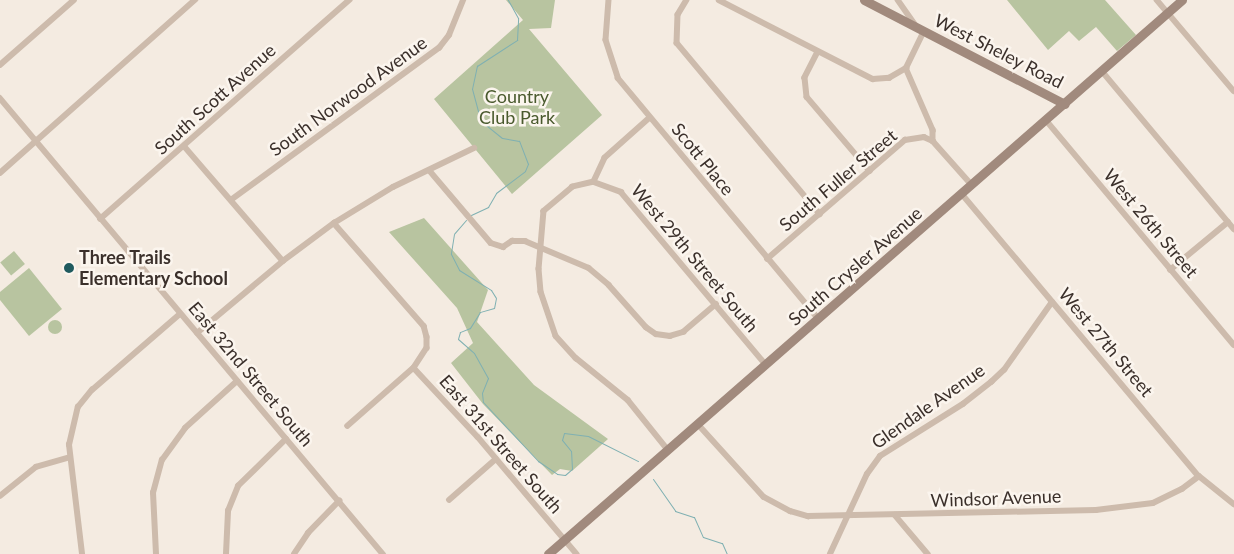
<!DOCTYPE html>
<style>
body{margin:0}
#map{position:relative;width:1234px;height:554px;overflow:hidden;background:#f4ebe1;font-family:Lato,sans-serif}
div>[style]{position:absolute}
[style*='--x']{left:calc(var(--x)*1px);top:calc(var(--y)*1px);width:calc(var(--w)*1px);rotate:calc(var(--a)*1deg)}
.green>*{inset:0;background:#b8c4a0;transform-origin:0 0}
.round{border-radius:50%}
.stream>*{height:1px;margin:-0.5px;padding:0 0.5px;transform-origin:0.5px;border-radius:0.5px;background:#7fb0b2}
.street>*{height:5.5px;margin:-2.75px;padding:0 2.75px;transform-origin:2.75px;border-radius:2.75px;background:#cdbbac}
.secondary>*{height:9px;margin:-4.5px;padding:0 4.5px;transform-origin:4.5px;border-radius:4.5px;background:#a18a7d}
.dots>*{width:14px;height:14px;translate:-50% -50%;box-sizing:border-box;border:2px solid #fbf5ee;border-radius:50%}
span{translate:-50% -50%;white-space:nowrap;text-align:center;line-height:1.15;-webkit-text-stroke:5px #fbf5ee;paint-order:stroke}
.street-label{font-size:18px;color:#3b302b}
.park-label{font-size:18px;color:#4a5a2e}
.poi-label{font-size:18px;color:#3b302b;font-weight:700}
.left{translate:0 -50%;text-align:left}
</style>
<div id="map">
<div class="green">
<i style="clip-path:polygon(506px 0,555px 0,551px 28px,529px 29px,602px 115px,512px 194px,434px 99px,523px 20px)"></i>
<i style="clip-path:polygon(1007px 0,1105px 0,1136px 35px,1117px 51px,1096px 27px,1079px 41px,1069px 31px,1048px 50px)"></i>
<i style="clip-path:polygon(424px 218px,488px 290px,477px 322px,534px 385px,608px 439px,572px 471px,560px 469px,552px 475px,483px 404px,451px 363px,473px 343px,457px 308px,389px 232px)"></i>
<i style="left:14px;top:251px;width:17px;height:18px;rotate:50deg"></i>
<i style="clip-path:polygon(29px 268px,62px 309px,29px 336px,0 300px,0 292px)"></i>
<i class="round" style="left:48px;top:320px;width:14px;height:14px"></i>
</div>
<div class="stream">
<i style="--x:471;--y:215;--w:19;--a:-25"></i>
<i style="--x:488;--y:207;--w:16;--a:-60"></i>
<i style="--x:496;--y:193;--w:36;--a:-37"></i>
<i style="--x:525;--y:171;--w:8;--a:-67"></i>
<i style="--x:528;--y:164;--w:25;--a:-111"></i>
<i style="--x:519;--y:141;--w:17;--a:-170"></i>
<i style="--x:502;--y:138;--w:21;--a:-141"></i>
<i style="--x:486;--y:125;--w:16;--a:-120"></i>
<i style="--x:478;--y:111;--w:23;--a:-105"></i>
<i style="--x:472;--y:89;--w:24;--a:-78"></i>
<i style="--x:477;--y:66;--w:48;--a:-33"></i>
<i style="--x:517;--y:40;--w:22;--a:-87"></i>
<i style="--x:518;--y:18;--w:21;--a:-119"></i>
<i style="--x:466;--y:220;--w:18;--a:131"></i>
<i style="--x:454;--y:234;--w:20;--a:99"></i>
<i style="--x:451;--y:254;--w:18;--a:63"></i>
<i style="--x:459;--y:270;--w:38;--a:32"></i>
<i style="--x:491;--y:290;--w:9;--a:58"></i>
<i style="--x:496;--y:298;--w:10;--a:101"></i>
<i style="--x:494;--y:308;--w:15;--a:164"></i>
<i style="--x:480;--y:312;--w:19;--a:122"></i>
<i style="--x:470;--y:328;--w:11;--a:158"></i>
<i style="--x:460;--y:332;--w:7;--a:106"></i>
<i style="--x:458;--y:339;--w:21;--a:41"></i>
<i style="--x:474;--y:353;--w:29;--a:61"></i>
<i style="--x:488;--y:378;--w:16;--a:112"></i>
<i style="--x:482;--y:393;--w:9;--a:84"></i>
<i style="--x:483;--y:402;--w:81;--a:47"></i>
<i style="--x:538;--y:461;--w:23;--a:34"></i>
<i style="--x:557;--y:474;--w:8;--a:7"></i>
<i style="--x:565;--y:475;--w:9;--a:-41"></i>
<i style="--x:572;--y:469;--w:18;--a:-93"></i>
<i style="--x:571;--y:451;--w:14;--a:-129"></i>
<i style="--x:562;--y:440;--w:7;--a:-74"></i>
<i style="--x:564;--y:433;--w:24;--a:7"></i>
<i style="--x:588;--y:436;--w:56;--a:26.6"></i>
<i style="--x:653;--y:479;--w:39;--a:55"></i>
<i style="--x:675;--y:511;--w:20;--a:18"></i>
<i style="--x:694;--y:517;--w:22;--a:66"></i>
<i style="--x:703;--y:537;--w:20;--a:18"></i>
<i style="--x:722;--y:543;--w:12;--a:66"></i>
</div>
<div class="street">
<i style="--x:609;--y:0;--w:40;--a:94.3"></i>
<i style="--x:606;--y:40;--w:40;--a:72"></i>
<i style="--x:618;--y:78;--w:314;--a:50.2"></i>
<i style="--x:687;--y:0;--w:17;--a:121"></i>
<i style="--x:678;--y:15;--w:28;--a:92"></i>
<i style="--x:677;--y:43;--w:223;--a:50.1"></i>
<i style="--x:719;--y:0;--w:173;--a:27.2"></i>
<i style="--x:873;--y:79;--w:16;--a:-4"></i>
<i style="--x:889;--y:78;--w:20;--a:-30"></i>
<i style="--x:906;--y:68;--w:41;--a:-64.1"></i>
<i style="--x:898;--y:0;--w:32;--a:55"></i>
<i style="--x:1157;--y:0;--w:119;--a:49.8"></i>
<i style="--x:818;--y:52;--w:29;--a:117"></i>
<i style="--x:805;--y:78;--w:19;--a:84"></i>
<i style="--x:807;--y:97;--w:97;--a:49.6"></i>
<i style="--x:0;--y:65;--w:98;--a:-41.3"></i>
<i style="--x:906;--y:68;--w:68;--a:66.5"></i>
<i style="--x:933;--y:130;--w:11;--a:90"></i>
<i style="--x:933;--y:141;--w:59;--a:48.4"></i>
<i style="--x:1102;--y:71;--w:206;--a:50.1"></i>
<i style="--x:0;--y:98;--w:596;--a:49.97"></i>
<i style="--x:650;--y:118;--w:60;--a:138.4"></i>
<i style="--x:605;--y:158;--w:26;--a:115"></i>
<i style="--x:594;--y:182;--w:22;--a:167"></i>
<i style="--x:573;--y:187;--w:38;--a:140"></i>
<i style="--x:544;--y:211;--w:58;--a:94.9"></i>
<i style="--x:539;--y:269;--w:23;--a:85"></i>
<i style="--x:541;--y:292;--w:46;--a:71.2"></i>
<i style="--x:556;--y:336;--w:30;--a:48"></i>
<i style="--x:576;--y:358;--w:67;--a:38.9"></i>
<i style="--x:628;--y:400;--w:64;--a:51.3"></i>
<i style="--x:1046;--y:120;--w:293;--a:50.1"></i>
<i style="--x:185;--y:147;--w:150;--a:49.3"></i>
<i style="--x:430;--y:171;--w:94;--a:49.7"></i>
<i style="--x:491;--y:243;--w:13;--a:18"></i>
<i style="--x:503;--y:247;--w:11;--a:-34"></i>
<i style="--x:512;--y:241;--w:13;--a:0"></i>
<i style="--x:525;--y:241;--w:69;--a:22.9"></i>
<i style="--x:589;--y:268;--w:26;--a:40"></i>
<i style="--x:609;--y:285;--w:56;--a:48.6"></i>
<i style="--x:646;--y:327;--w:12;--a:35"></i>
<i style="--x:656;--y:334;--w:14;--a:8"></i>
<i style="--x:670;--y:336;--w:14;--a:-17"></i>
<i style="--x:683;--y:332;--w:43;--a:-40.3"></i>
<i style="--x:0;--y:173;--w:261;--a:-41.6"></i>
<i style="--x:594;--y:182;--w:29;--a:20"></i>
<i style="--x:621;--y:192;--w:226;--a:50"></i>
<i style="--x:962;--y:194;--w:368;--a:50"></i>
<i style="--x:1199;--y:476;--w:45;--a:38.7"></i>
<i style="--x:231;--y:200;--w:258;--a:-36.2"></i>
<i style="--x:439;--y:48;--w:16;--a:-52"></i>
<i style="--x:449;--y:35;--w:38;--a:-68"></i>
<i style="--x:100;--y:219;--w:332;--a:-41.3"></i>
<i style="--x:334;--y:223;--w:137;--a:48.9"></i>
<i style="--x:424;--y:326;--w:11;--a:75"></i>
<i style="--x:427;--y:337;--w:11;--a:90"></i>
<i style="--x:427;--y:348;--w:24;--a:123"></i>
<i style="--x:414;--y:368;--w:88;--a:138.7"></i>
<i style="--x:767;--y:259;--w:182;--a:-40.8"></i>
<i style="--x:905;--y:140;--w:19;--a:-9"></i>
<i style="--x:924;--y:137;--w:10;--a:24"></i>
<i style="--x:1170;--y:270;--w:75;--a:-39.6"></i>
<i style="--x:197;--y:333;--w:112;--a:-39.9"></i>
<i style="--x:283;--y:261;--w:64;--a:-36.7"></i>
<i style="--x:334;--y:223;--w:69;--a:-31.4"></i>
<i style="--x:393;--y:187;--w:90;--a:-25.7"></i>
<i style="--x:414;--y:368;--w:94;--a:47.2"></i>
<i style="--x:478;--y:437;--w:153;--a:49.8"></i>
<i style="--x:698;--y:424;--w:98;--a:47.9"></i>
<i style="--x:764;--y:497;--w:30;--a:28"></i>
<i style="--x:790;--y:511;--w:19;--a:16"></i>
<i style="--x:808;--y:516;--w:288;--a:-1.2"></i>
<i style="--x:1096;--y:510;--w:57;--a:-7"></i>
<i style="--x:1153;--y:503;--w:32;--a:-26"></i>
<i style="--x:1182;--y:489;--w:21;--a:-37"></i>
<i style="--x:0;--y:496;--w:46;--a:-38.9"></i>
<i style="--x:36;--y:467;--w:35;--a:-16"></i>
<i style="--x:449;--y:500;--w:62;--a:-41.1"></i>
<i style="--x:895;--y:515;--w:51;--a:49.8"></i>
<i style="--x:82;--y:554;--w:110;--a:-96.8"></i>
<i style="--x:69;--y:445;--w:39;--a:-77"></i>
<i style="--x:78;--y:407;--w:22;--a:-51"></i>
<i style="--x:92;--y:390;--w:116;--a:-40.8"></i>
<i style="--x:156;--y:554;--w:61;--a:-92.8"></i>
<i style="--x:153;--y:493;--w:34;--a:-75"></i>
<i style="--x:162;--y:460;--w:39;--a:-54"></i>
<i style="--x:185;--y:428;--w:70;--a:-42.1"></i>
<i style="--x:226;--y:554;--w:43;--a:-87.3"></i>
<i style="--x:228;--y:511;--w:27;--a:-68"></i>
<i style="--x:238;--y:486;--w:67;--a:-44.4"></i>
<i style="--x:294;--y:554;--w:25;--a:-56"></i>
<i style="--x:308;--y:533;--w:45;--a:-45.9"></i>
<i style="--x:830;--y:554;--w:88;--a:-65.2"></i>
<i style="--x:867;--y:474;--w:22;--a:-54"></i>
<i style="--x:880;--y:456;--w:98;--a:-32.1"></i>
<i style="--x:963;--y:404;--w:36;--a:-38"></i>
<i style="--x:991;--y:382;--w:18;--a:-43"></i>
<i style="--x:1004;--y:370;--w:83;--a:-54.8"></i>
</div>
<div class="secondary">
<i style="--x:864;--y:0;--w:226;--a:27.4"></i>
<i style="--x:548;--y:554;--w:842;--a:-41.15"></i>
</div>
<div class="dots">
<i style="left:69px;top:268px;background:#1f5a5e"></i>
</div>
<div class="street-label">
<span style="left:999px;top:51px;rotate:27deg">West Sheley Road</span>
<span style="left:348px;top:96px;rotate:-36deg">South Norwood Avenue</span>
<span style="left:215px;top:99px;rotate:-42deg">South Scott Avenue</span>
<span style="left:703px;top:159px;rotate:51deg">Scott Place</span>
<span style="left:838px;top:180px;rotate:-40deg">South Fuller Street</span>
<span style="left:1151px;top:223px;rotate:50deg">West 26th Street</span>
<span style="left:695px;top:258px;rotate:50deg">West 29th Street South</span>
<span style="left:855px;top:266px;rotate:-41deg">South Crysler Avenue</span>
<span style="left:1106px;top:342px;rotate:50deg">West 27th Street</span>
<span style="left:251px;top:374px;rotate:50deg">East 32nd Street South</span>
<span style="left:928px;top:406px;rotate:-35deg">Glendale Avenue</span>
<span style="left:501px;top:444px;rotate:49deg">East 31st Street South</span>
<span style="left:996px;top:498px;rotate:-2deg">Windsor Avenue</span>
</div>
<div class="park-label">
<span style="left:517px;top:107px">Country<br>Club Park</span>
</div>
<div class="poi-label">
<span class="left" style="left:79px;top:268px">Three Trails<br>Elementary School</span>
</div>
</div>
